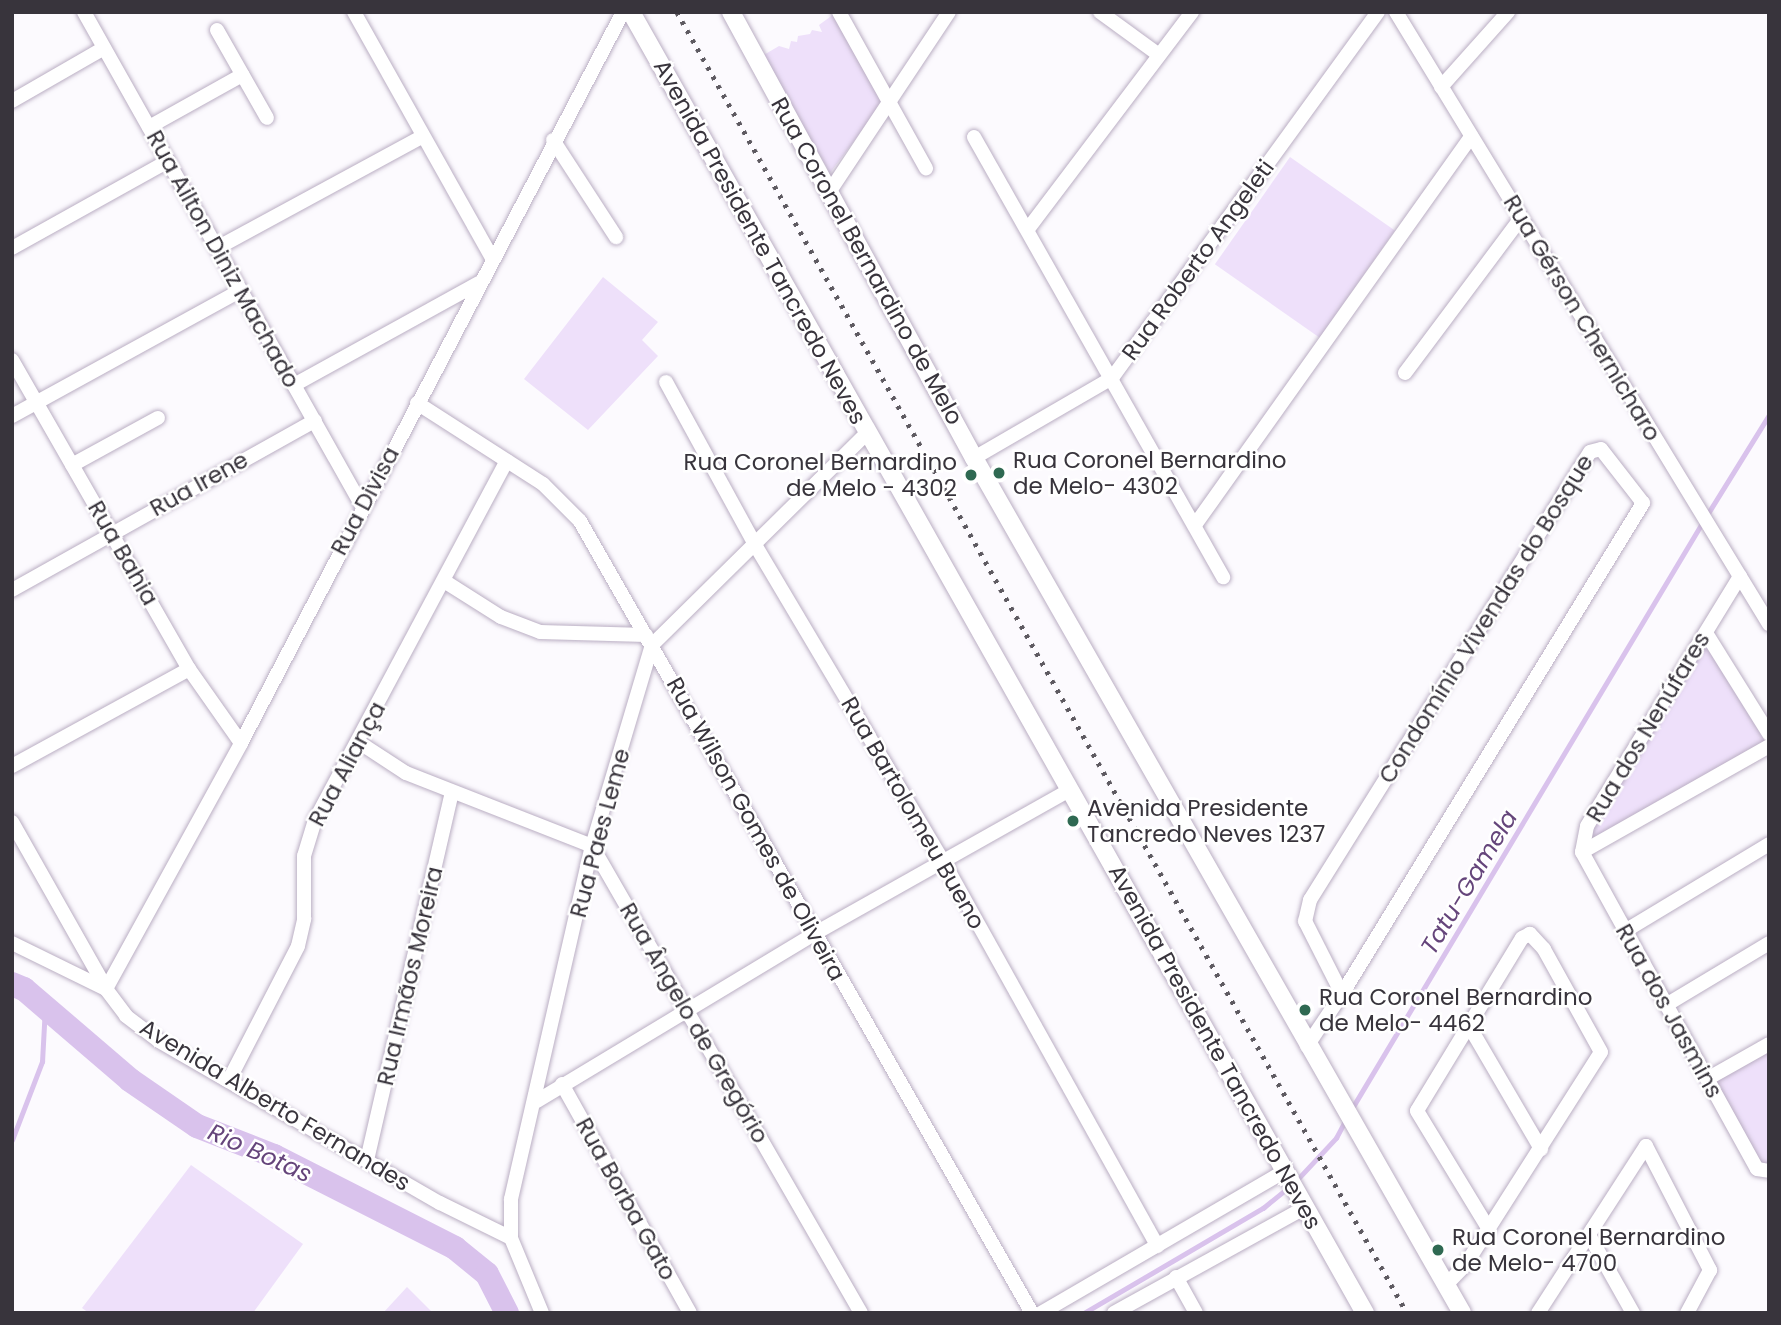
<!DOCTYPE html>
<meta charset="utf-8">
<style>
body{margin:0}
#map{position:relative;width:1781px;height:1325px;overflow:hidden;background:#fcfafe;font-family:Poppins,sans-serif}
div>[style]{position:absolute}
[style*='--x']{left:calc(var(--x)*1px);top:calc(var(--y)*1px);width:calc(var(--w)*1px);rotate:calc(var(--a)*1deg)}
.green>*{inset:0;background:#eee0fa;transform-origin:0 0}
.stream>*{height:4.5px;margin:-2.25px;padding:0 2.25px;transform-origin:2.25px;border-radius:2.25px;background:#d9c2ec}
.river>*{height:24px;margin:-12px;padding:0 12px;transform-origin:12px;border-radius:12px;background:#d9c2ec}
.roads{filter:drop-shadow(0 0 2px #baaec3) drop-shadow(0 0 2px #baaec3)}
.minor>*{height:14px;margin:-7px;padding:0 7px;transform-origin:7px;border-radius:7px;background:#fff}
.major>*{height:18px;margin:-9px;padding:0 9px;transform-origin:9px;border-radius:9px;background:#fff}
.rail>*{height:4.5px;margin-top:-2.25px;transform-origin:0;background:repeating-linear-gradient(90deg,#5e5a61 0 3.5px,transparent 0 10.5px)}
.dots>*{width:19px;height:19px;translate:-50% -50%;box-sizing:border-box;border:4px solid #fff;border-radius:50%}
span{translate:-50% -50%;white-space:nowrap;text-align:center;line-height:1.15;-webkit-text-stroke:5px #fff;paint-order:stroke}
.street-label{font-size:23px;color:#38343c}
.poi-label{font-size:23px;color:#38343c}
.left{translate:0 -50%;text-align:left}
.right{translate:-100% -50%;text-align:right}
.water-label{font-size:24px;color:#65457b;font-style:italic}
.frame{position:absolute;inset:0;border:14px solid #38343c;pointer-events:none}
</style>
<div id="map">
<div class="green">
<i style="clip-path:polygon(834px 14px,883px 95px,881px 105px,830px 173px,762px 56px,779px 46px,789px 49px,791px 41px,797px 42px,798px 36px,810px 34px,812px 30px,822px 32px,819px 25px)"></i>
<i style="left:1290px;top:157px;width:128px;height:131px;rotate:35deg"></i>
<i style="clip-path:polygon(603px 277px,658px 322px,642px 340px,658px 356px,588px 430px,524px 379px)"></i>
<i style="clip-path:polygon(1706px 638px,1768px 741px,1584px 847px,1585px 841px)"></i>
<i style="clip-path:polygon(1769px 1048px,1769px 1167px,1757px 1169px,1710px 1081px)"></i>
<i style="clip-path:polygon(191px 1165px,303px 1244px,253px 1313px,89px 1313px,82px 1308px)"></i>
<i style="clip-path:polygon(407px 1287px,433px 1313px,383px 1313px)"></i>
</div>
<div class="stream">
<i style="--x:1707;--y:515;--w:118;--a:-58.2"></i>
<i style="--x:1351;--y:1110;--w:684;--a:-59.12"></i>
<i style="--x:12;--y:1140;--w:84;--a:-69"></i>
<i style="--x:42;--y:1062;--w:55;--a:-86.9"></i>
<i style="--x:1296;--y:1181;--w:59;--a:-47.1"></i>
<i style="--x:1336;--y:1138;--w:19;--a:-62"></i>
<i style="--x:1084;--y:1313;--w:208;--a:-30.4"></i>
<i style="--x:1263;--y:1208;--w:33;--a:-39"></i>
</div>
<div class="river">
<i style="--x:12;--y:984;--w:13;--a:23"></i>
<i style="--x:24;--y:989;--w:140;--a:40.6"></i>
<i style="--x:130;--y:1080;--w:81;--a:34.5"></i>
<i style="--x:197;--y:1126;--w:83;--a:21.3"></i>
<i style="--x:274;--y:1156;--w:203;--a:26.9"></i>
<i style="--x:455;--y:1248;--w:41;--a:39.1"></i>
<i style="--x:487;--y:1274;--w:44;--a:62.9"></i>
</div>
<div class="roads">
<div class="minor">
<i style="--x:84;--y:12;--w:567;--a:60.63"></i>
<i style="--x:354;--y:12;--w:282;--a:60.7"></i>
<i style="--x:839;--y:12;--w:179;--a:60.9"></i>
<i style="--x:1100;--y:12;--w:73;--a:36.1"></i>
<i style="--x:1396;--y:12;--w:717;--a:58.64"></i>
<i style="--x:217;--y:30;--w:101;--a:60.4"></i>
<i style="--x:1441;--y:87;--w:101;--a:-48.2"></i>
<i style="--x:12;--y:101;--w:106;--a:-29.9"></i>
<i style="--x:149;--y:127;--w:107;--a:-29.2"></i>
<i style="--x:974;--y:137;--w:506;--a:60.49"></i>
<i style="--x:553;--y:140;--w:116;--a:57"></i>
<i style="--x:830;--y:191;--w:215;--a:-56.4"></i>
<i style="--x:1028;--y:229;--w:272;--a:-52.9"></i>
<i style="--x:12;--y:248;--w:179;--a:-29.1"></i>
<i style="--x:217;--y:248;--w:234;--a:-28.5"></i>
<i style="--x:12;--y:360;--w:356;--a:60.2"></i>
<i style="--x:189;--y:669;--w:90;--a:54.9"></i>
<i style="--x:1405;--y:373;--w:194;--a:-53.2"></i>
<i style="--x:666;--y:382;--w:183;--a:61.3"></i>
<i style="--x:754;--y:543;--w:368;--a:59.3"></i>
<i style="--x:942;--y:859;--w:443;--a:60.9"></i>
<i style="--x:294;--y:385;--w:211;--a:-28.9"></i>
<i style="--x:417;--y:403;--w:150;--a:32.7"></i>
<i style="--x:543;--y:484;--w:52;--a:45"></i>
<i style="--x:580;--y:521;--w:912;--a:60.29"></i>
<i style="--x:12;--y:416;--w:261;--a:-28.8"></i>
<i style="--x:974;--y:458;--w:160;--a:-30.1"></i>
<i style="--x:1112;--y:378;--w:452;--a:-54"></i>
<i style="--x:72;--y:465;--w:98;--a:-28.7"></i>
<i style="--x:1195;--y:525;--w:477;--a:-54.6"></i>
<i style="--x:444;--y:581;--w:67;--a:32.3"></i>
<i style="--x:501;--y:617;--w:42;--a:21"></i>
<i style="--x:540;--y:632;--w:106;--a:1.6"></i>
<i style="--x:12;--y:590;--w:347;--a:-29.2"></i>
<i style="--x:1706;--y:633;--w:119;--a:58"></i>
<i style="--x:360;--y:743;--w:55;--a:33.1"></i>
<i style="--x:406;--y:773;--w:200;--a:21.4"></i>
<i style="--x:592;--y:846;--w:539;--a:60.06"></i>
<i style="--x:12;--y:766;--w:202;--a:-28.7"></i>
<i style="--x:12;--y:822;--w:191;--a:60.5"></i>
<i style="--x:1582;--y:852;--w:362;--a:61.1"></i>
<i style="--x:1757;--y:1169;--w:12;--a:9"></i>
<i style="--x:1582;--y:852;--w:26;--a:-79"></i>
<i style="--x:1587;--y:826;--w:293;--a:-58.5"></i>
<i style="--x:1582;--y:852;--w:215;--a:-29.5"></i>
<i style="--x:1625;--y:931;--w:168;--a:-31.1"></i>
<i style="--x:12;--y:943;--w:105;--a:26.1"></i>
<i style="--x:106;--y:989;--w:34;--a:53"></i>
<i style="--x:126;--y:1016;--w:41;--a:37.1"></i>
<i style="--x:159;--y:1041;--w:324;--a:30"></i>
<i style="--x:440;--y:1203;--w:79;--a:26.2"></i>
<i style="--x:106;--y:989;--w:281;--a:-61.2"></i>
<i style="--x:241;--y:743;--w:825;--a:-62.41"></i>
<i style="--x:1666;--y:1005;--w:120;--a:-31"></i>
<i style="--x:1468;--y:1024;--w:145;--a:59.7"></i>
<i style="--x:1307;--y:1046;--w:63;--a:-56.1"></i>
<i style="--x:1342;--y:994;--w:576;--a:-58.49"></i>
<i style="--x:1643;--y:503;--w:68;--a:-127.9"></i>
<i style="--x:1601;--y:449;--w:11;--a:165"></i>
<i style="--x:1590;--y:452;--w:528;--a:122.01"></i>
<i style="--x:1310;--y:900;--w:22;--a:103"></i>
<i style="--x:1305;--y:921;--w:82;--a:63.1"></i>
<i style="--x:230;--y:1078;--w:148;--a:-62.7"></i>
<i style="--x:298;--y:946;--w:28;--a:-77"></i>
<i style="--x:304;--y:919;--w:63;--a:-90"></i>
<i style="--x:304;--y:856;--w:38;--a:-73"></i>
<i style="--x:315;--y:820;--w:407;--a:-61.9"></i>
<i style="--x:1707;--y:1079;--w:71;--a:-29.4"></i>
<i style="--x:562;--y:1084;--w:262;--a:60.8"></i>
<i style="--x:537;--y:1101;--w:323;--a:-31.1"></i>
<i style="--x:814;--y:934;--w:294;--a:-29.4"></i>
<i style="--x:367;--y:1160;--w:377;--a:-77"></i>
<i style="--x:1589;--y:1235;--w:90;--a:60.6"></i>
<i style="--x:1176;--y:1277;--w:41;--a:60.9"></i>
<i style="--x:1446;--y:1285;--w:29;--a:-46"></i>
<i style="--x:1466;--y:1264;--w:251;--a:-57.5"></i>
<i style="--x:1601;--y:1052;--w:118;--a:-119"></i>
<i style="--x:1544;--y:949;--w:21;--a:-133"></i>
<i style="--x:1530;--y:934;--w:9;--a:153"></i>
<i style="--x:1522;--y:938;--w:202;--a:121.3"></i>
<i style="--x:1417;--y:1111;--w:137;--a:58.7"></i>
<i style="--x:542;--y:1313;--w:81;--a:-112.5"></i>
<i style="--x:511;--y:1238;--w:39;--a:-90"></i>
<i style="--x:511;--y:1199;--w:362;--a:-77.1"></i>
<i style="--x:592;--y:846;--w:210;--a:-73.4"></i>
<i style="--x:652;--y:645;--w:303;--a:-44.6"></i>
<i style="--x:1041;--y:1313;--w:282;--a:-30.2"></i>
<i style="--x:1114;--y:1313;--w:219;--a:-28.9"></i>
<i style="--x:1538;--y:1313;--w:199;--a:-57.1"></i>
<i style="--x:1646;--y:1146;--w:140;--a:62.7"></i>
<i style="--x:1710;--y:1270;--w:49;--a:118.1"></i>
</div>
<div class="major">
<i style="--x:631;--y:12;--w:1494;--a:60.57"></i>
<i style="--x:731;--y:12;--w:508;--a:61.42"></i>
<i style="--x:974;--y:458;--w:984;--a:60.28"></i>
</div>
</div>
<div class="rail">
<i style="--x:677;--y:12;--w:1492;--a:60.7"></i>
</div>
<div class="dots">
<i style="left:999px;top:473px;background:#2f6952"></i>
<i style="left:971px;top:475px;background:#2f6952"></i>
<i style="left:1073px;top:821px;background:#2f6952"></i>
<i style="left:1305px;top:1010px;background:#2f6952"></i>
<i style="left:1438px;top:1250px;background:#2f6952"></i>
</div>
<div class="street-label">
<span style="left:760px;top:242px;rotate:61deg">Avenida Presidente Tancredo Neves</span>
<span style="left:223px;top:259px;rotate:61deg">Rua Ailton Diniz Machado</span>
<span style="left:1198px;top:260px;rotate:-54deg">Rua Roberto Angeleti</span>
<span style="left:867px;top:261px;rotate:61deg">Rua Coronel Bernardino de Melo</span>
<span style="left:1582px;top:318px;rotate:59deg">Rua Gérson Chernicharo</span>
<span style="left:199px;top:484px;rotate:-29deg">Rua Irene</span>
<span style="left:365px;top:501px;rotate:-62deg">Rua Divisa</span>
<span style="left:123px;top:553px;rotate:60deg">Rua Bahia</span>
<span style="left:1486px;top:619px;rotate:-58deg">Condomínio Vivendas do Bosque</span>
<span style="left:1648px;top:727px;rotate:-59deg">Rua dos Nenúfares</span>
<span style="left:347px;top:764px;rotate:-62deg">Rua Aliança</span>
<span style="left:913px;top:813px;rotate:60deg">Rua Bartolomeu Bueno</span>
<span style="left:756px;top:829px;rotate:61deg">Rua Wilson Gomes de Oliveira</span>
<span style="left:600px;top:833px;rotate:-75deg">Rua Paes Leme</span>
<span style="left:410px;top:976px;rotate:-77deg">Rua Irmãos Moreira</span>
<span style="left:1669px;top:1011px;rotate:61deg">Rua dos Jasmins</span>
<span style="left:694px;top:1023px;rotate:60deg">Rua Ângelo de Gregório</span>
<span style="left:1215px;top:1047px;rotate:61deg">Avenida Presidente Tancredo Neves</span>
<span style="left:275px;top:1105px;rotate:31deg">Avenida Alberto Fernandes</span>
<span style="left:626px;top:1199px;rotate:61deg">Rua Borba Gato</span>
</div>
<div class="poi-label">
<span class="left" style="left:1013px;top:473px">Rua Coronel Bernardino<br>de Melo- 4302</span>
<span class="right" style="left:957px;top:475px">Rua Coronel Bernardino<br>de Melo - 4302</span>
<span class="left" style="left:1087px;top:821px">Avenida Presidente<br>Tancredo Neves 1237</span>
<span class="left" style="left:1319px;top:1010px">Rua Coronel Bernardino<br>de Melo- 4462</span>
<span class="left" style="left:1452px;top:1250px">Rua Coronel Bernardino<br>de Melo- 4700</span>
</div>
<div class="water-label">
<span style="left:1469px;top:882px;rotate:-59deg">Tatu-Gamela</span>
<span style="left:260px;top:1153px;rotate:24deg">Rio Botas</span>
</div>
<div class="frame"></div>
</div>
